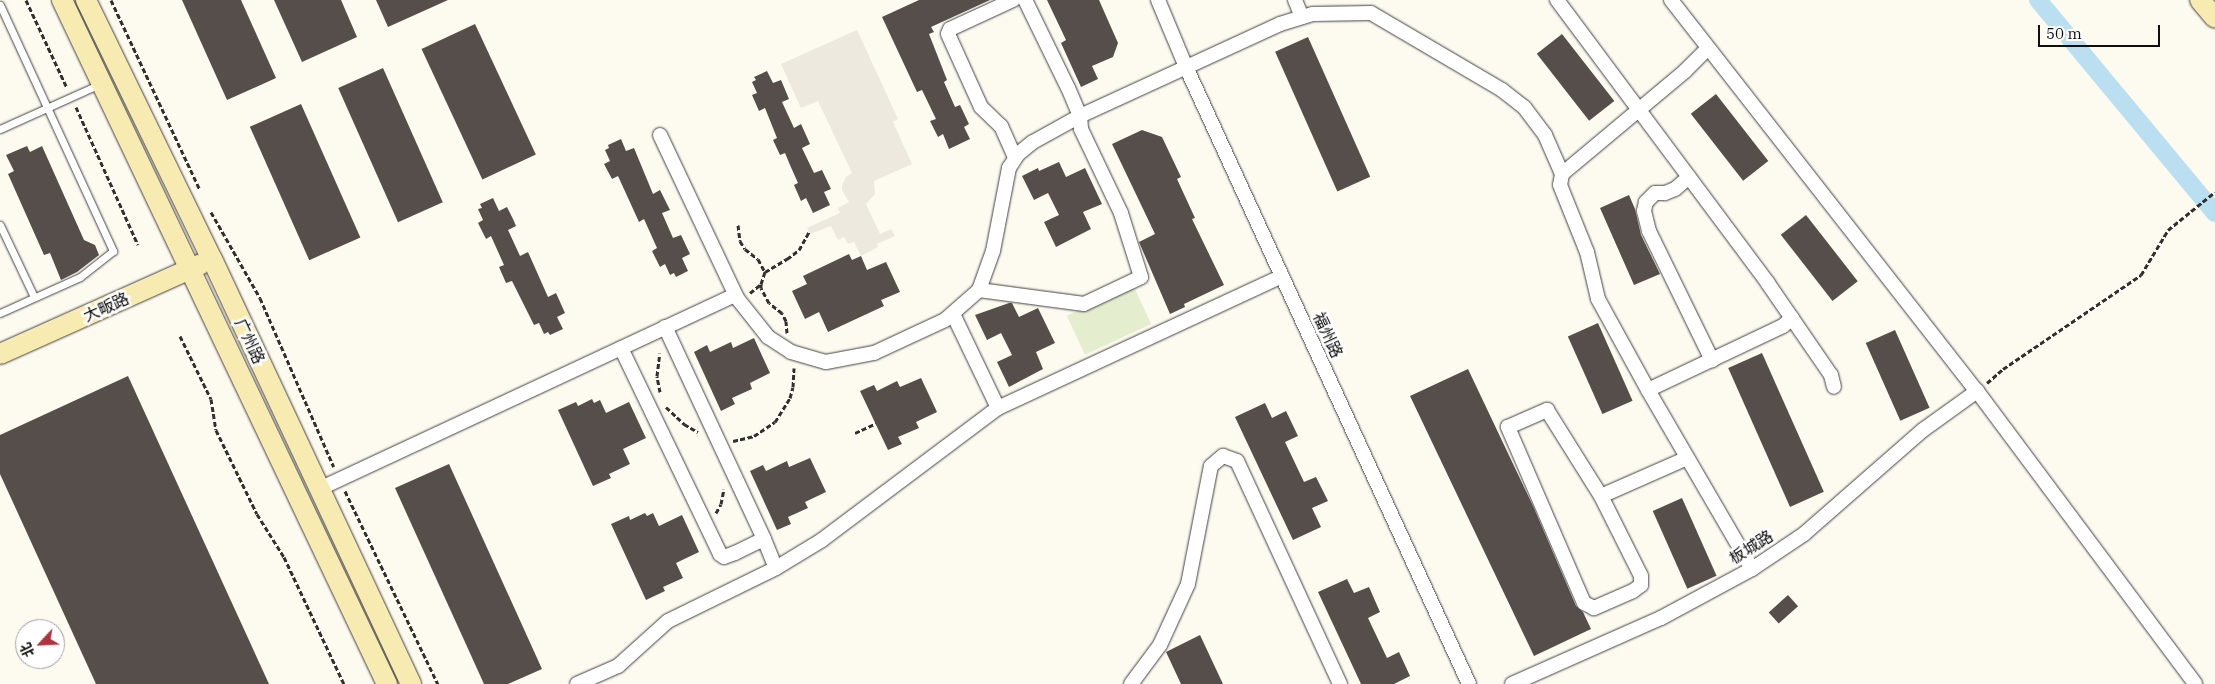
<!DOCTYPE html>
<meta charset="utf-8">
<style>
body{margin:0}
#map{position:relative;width:2215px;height:684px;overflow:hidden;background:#fdfaf0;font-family:"IBM Plex Serif","Noto Sans SC",serif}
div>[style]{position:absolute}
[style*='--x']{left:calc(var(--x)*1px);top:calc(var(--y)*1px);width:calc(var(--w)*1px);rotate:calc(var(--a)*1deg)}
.pitch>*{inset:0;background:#e4edcd;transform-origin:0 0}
.plaza>*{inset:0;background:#ede9df}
.canal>*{height:18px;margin:-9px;padding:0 9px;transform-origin:9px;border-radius:9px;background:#b9dff0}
.building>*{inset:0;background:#554e4b;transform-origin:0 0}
.path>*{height:3px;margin-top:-1.5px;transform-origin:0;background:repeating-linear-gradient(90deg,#303030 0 5px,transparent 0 7.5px)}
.roads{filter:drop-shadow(0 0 1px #414141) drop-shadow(0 0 1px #414141)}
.lane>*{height:7px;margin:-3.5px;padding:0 3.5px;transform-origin:3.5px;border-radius:3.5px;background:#fff}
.street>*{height:14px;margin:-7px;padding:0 7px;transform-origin:7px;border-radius:7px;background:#fff}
.secondary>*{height:20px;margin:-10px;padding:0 10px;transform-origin:10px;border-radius:10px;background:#f7ebb1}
span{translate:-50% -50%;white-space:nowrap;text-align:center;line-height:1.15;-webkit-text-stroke:5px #fff;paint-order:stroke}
.street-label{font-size:16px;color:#0e0e0e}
.north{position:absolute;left:15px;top:619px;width:50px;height:50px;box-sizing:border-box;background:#fff;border:1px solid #9f9f9f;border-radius:50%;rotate:245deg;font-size:14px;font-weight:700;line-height:20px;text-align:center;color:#0e0e0e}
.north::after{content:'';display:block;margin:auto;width:18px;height:22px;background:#b03340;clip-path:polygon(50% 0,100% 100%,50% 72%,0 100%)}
.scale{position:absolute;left:2038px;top:25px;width:122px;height:22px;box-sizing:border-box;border:2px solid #0e0e0e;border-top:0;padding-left:6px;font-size:15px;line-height:18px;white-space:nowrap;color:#0e0e0e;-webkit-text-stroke:4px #fff;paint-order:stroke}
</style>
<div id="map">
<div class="pitch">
<i style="left:1133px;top:285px;width:43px;height:73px;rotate:65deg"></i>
</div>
<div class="plaza">
<i style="clip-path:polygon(857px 30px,898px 119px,893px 122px,912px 164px,874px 181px,875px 194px,866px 204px,880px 234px,891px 229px,895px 236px,877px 244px,878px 247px,861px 256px,854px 242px,848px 244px,844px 237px,838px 240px,831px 226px,810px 234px,807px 228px,840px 213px,838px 208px,849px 202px,842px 190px,842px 185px,846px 177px,852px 173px,818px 101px,801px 108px,781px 64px)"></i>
</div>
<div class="canal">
<i style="--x:2038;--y:0;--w:277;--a:50.3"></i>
</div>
<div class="building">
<i style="clip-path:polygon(182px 0,241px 0,276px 78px,227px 100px)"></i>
<i style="clip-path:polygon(274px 0,341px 0,357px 37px,302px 62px)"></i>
<i style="clip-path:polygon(376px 0,448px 0,388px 27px)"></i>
<i style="clip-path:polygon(919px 0,990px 0,931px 27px,934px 32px,929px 34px,947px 80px,944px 82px,955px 107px,960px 105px,969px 124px,964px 127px,970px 139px,949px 149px,943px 134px,938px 137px,930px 121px,936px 119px,922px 90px,917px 92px,882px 17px)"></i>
<i style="clip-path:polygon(1047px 0,1099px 0,1118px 43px,1113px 57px,1092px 66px,1098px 79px,1081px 87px,1061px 43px,1066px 40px)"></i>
<i style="left:475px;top:24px;width:144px;height:59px;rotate:65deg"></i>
<i style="left:1562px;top:34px;width:85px;height:32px;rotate:52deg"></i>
<i style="left:1308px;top:37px;width:153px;height:36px;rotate:66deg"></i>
<i style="left:383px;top:68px;width:147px;height:49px;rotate:66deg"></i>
<i style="clip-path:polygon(767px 71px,773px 83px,781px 80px,789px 99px,782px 102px,794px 128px,801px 124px,810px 144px,802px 148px,814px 173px,822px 170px,831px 189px,824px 192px,830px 205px,813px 213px,806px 198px,801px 201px,794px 185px,798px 183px,790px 165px,785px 153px,780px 155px,773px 140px,777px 138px,765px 108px,759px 111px,752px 95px,757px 93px,752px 82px,756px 80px,754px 77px)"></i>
<i style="left:1716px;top:94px;width:85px;height:32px;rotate:52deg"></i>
<i style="left:301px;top:104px;width:146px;height:56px;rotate:66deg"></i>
<i style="clip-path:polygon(1142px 130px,1162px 137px,1181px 177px,1177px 179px,1195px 218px,1192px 219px,1224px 285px,1184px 304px,1185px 307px,1170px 314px,1139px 242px,1155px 234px,1112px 144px)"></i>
<i style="clip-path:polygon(621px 139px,626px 151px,634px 148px,653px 194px,660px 190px,670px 210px,662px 213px,673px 238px,681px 235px,690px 254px,682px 258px,688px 271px,676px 277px,674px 273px,670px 275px,665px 264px,660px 267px,652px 251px,657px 248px,644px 219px,639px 222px,618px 176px,612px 179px,604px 164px,610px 161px,605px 150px,609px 148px,608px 145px)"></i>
<i style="clip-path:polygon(27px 146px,30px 152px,42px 146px,84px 240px,95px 245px,99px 255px,77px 272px,61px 280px,50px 253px,44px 255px,8px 174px,14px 171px,6px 155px)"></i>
<i style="clip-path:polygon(1059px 162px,1066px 177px,1085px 168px,1102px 204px,1083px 212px,1091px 229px,1056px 247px,1044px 222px,1059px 215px,1048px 193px,1034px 200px,1022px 176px,1038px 168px,1039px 171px)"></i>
<i style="clip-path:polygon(1629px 195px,1635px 209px,1641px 235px,1660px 274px,1634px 285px,1600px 208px)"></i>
<i style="clip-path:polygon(493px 198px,499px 211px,507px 207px,513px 219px,516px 226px,508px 230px,520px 256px,528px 252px,548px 297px,556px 293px,565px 313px,557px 317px,563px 329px,550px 335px,548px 332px,544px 334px,539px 323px,534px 325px,512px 281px,506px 283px,499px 267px,504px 265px,491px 236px,486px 239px,478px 223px,483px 220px,478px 209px,482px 208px,480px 204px)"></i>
<i style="left:1806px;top:215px;width:84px;height:32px;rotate:52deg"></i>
<i style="clip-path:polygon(849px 254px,852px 260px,861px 256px,867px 270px,886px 262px,900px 292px,881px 300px,884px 306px,828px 332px,819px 312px,805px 319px,792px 291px,807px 284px,803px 276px)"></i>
<i style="clip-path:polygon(1009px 303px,1012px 303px,1019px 317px,1038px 308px,1055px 343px,1036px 352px,1043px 369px,1009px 387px,997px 362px,1012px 355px,1001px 333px,987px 340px,975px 315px)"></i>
<i style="left:1598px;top:323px;width:85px;height:33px;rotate:66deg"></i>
<i style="left:1895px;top:330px;width:85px;height:32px;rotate:66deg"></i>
<i style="clip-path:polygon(754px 338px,770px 373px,750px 383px,752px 389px,732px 398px,735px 404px,721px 411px,694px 352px,707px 345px,710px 352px,731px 342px,733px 348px)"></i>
<i style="left:1762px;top:353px;width:152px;height:37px;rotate:66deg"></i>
<i style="clip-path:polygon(1468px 369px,1533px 506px,1576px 606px,1583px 612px,1591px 629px,1534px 656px,1410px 396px)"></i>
<i style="clip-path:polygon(128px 376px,269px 684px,96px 684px,0 474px,0 435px)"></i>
<i style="clip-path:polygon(921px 378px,937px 412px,916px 422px,919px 428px,898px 437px,902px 444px,888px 450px,860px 391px,874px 385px,877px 391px,897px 381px,900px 387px)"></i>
<i style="clip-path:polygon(592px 399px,594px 403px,600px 400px,606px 413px,629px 402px,646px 438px,623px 449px,630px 464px,609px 474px,611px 478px,593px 486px,558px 410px,576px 402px,578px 406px)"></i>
<i style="clip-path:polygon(1265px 403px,1272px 418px,1286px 411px,1298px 436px,1285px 442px,1304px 482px,1316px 477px,1328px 501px,1312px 508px,1321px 527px,1293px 540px,1235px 417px)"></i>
<i style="clip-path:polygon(810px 458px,826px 492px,805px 502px,808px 508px,788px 517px,791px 524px,777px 530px,750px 471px,763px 465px,766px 471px,787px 461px,789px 467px)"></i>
<i style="clip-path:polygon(449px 464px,542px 669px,508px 684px,484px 684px,395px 488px)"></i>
<i style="left:1682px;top:498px;width:85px;height:32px;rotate:66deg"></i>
<i style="clip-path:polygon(645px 513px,647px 516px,653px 513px,659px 526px,682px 515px,699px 552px,676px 563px,683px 578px,663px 587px,665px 591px,646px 600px,611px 524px,629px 516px,630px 520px)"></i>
<i style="clip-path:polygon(1347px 579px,1354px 593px,1369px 587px,1380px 612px,1368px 618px,1387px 658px,1399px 652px,1410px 676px,1394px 684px,1361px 684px,1318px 592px)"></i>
<i style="left:1788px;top:595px;width:15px;height:26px;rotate:48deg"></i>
<i style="clip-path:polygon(1200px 635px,1223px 684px,1181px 684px,1166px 652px)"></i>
</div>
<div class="path">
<i style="--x:26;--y:0;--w:97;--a:65"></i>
<i style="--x:111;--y:0;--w:208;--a:64.9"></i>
<i style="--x:76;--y:107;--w:151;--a:65.8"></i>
<i style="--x:211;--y:212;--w:99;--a:60.3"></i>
<i style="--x:260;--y:298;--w:184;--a:66.4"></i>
<i style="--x:738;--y:225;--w:16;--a:83"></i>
<i style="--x:740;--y:241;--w:9;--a:58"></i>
<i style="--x:745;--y:249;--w:16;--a:38"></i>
<i style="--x:758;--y:259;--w:15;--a:62"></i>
<i style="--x:750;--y:293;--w:14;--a:-39"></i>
<i style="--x:787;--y:333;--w:12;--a:-95"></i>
<i style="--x:786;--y:321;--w:9;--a:-117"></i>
<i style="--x:782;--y:313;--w:16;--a:-142"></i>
<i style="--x:769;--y:303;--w:17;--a:-118"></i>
<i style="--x:761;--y:288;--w:4;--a:-90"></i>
<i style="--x:761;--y:284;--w:13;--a:-72"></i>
<i style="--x:765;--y:272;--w:26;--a:-31"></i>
<i style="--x:787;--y:259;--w:15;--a:-37"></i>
<i style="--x:799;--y:250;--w:21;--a:-61"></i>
<i style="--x:180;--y:336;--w:70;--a:63.8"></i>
<i style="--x:211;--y:399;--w:31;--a:81"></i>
<i style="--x:216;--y:430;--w:93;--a:64"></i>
<i style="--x:257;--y:514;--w:51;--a:57.9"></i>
<i style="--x:284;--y:557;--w:140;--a:64.7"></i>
<i style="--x:1987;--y:383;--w:21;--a:-41"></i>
<i style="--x:2003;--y:369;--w:167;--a:-34.3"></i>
<i style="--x:2141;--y:275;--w:52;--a:-59"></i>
<i style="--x:2168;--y:230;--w:60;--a:-39"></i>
<i style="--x:660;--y:392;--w:16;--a:-101"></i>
<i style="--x:657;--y:376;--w:23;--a:-83"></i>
<i style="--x:666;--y:407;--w:25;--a:43"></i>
<i style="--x:684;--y:424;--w:16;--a:30"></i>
<i style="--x:855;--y:433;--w:23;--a:-25"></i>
<i style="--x:733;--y:441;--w:22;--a:-13"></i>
<i style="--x:754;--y:436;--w:25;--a:-34"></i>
<i style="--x:775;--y:422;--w:28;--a:-58"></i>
<i style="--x:790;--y:398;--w:11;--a:-75"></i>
<i style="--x:793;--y:387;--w:19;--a:-87"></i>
<i style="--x:345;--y:491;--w:214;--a:64.3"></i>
<i style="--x:716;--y:513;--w:10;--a:-61"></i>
<i style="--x:721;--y:504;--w:15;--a:-79"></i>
</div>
<div class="roads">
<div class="lane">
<i style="--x:0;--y:5;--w:271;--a:65.3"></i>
<i style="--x:113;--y:251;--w:42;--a:141.8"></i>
<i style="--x:80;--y:277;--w:88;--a:155.8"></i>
<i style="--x:0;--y:129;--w:110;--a:-24.2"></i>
<i style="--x:0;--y:225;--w:80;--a:64.7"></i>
</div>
<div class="street">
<i style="--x:1013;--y:0;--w:69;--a:155.3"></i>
<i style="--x:950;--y:29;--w:5;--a:112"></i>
<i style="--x:948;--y:34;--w:80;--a:65.7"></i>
<i style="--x:981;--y:107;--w:28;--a:44"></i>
<i style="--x:1001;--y:126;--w:35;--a:66"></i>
<i style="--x:1158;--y:0;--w:73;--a:67.3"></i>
<i style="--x:1186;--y:67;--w:679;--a:65.36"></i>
<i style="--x:1295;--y:0;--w:18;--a:68"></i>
<i style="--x:1557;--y:0;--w:352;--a:53.3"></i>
<i style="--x:1767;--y:282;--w:113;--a:55.5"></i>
<i style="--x:1831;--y:375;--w:12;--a:76"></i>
<i style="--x:1671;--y:0;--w:497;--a:52"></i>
<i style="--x:1977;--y:391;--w:365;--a:53.3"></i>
<i style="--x:660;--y:135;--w:180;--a:64.7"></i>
<i style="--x:737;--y:298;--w:50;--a:51.5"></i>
<i style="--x:768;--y:337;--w:27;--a:33"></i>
<i style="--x:791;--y:352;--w:36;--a:16"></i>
<i style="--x:826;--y:362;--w:49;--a:-10.6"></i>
<i style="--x:874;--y:353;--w:78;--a:-24.9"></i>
<i style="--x:945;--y:320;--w:45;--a:-41.4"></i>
<i style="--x:979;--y:290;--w:41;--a:-70.3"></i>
<i style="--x:993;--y:251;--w:85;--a:-79.1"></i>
<i style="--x:1009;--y:168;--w:17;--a:-57"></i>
<i style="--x:1018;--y:154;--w:19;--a:-39"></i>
<i style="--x:1033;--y:142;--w:54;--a:-29"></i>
<i style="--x:1080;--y:116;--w:220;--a:-24.7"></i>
<i style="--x:1280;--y:24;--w:34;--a:-17"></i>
<i style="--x:1313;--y:14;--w:58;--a:-1"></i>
<i style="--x:1371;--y:13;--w:152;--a:30.4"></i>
<i style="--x:1502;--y:90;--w:28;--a:38"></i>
<i style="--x:1524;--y:107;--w:35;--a:53"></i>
<i style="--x:1545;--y:135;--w:43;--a:66.4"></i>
<i style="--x:1562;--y:174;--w:160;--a:-39.9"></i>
<i style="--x:1685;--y:71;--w:31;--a:-45"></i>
<i style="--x:1562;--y:174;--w:11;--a:100"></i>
<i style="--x:1560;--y:185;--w:72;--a:68.1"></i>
<i style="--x:1587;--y:252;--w:48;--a:76.8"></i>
<i style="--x:1598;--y:299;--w:104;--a:61.2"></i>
<i style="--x:1648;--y:390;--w:207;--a:59.8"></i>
<i style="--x:1689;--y:177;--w:18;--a:139"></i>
<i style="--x:1675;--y:189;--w:11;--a:158"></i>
<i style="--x:1665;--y:193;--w:10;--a:180"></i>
<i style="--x:1655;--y:193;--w:13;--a:135"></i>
<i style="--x:1646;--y:202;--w:9;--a:103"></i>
<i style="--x:1644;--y:211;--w:21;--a:76"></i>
<i style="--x:1649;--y:231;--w:144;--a:64"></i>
<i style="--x:979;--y:290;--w:106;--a:7.6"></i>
<i style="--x:1084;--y:304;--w:63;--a:-25.3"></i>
<i style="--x:1141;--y:277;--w:67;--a:-107.4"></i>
<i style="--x:1121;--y:213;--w:93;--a:-115.5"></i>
<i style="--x:1081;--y:129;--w:13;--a:-94"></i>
<i style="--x:1080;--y:116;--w:30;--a:-113"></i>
<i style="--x:1068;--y:88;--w:98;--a:-116"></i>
<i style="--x:621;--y:348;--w:229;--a:64.3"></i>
<i style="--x:720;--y:554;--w:5;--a:37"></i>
<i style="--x:724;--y:557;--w:12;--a:-20"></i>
<i style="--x:735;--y:553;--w:32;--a:-26"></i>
<i style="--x:764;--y:539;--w:234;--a:-115"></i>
<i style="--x:1648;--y:390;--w:149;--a:-25.4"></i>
<i style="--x:1783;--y:326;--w:12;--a:-42"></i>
<i style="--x:998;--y:408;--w:313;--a:-24.9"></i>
<i style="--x:319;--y:489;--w:459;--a:-25"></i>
<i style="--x:1601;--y:496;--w:89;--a:63.4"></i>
<i style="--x:1641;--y:576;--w:9;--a:90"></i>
<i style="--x:1641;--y:585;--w:10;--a:143"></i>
<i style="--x:1633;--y:591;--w:43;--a:156.4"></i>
<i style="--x:1594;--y:608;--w:11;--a:-153"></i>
<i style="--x:1584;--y:603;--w:192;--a:-113.4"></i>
<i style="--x:1508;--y:427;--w:43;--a:-23.6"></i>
<i style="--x:1547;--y:410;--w:102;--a:57.9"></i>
<i style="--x:1601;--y:496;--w:94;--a:-23.8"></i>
<i style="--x:764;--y:539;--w:31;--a:68"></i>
<i style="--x:577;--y:684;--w:45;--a:-23.7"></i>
<i style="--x:618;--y:666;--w:67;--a:-42"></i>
<i style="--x:668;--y:621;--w:120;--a:-26.1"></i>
<i style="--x:776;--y:568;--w:54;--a:-31.3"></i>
<i style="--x:822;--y:540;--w:220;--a:-36.9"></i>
<i style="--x:998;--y:408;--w:104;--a:-115.6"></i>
<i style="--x:1131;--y:684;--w:49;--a:-53.4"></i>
<i style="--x:1160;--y:645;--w:67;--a:-65.3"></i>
<i style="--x:1188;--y:584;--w:120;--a:-79"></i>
<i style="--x:1211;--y:466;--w:16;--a:-40"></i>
<i style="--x:1223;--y:456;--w:15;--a:20"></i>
<i style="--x:1237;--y:461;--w:246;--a:65.2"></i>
<i style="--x:1512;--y:684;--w:163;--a:-23.9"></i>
<i style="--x:1661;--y:618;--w:103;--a:-28.3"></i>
<i style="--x:1752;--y:569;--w:63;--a:-33.9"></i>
<i style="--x:1804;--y:534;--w:158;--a:-41.2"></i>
<i style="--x:1923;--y:430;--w:67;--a:-35.8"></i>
</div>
<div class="secondary">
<i style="--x:62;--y:0;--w:757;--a:64.59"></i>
<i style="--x:86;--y:0;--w:288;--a:64.1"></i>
<i style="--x:212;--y:259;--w:469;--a:64.9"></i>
<i style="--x:2200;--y:0;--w:23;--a:50"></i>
<i style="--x:0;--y:354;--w:220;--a:-24.1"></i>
</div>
</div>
<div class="street-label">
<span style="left:106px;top:307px;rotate:-24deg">大畈路</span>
<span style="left:1328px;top:335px;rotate:65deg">福州路</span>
<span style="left:250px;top:341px;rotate:65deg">广州路</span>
<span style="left:1751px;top:547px;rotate:-32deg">板城路</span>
</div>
<div class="north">北</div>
<div class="scale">50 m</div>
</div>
